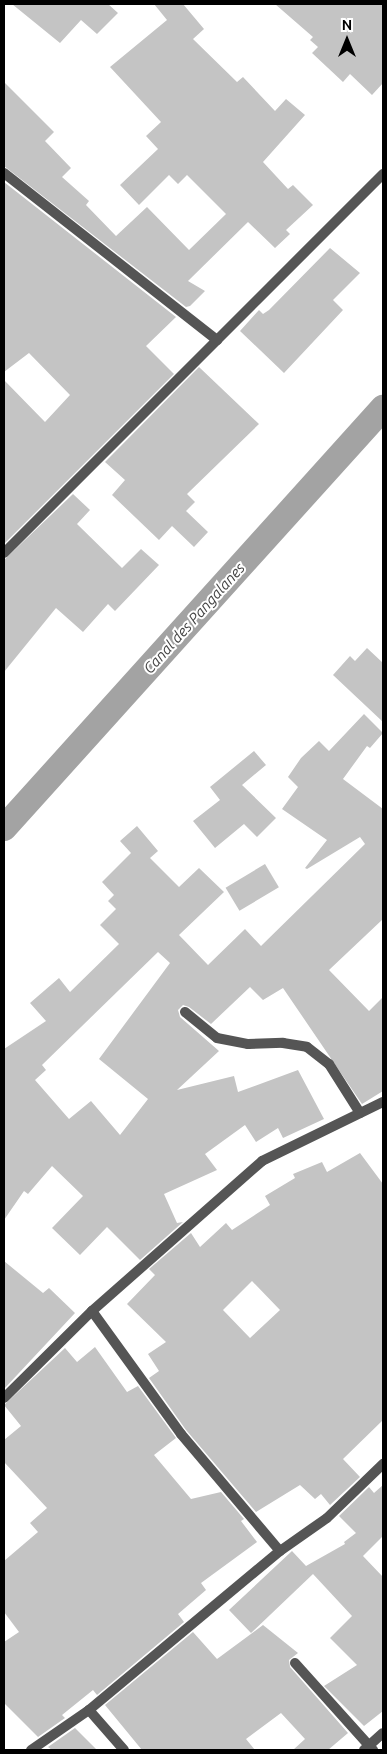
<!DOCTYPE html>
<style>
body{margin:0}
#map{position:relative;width:387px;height:1754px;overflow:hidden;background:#fff;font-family:Ubuntu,sans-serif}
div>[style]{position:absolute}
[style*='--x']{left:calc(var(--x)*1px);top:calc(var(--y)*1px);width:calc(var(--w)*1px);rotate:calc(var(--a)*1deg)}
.canal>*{height:26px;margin:-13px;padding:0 13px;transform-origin:13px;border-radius:13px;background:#a3a3a3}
.building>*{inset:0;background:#c4c4c4;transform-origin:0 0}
.street>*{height:10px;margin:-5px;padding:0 5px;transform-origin:5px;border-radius:5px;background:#555}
span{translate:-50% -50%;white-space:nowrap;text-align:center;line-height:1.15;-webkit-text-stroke:4px #fff;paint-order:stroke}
.water-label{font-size:15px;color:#444;font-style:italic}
.frame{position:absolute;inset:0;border:5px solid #000;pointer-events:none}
.north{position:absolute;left:322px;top:15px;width:50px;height:50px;-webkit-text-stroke:4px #fff;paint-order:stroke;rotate:0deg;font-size:14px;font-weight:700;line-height:20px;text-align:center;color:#000}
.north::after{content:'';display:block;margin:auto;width:18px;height:22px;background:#000;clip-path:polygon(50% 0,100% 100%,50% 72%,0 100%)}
</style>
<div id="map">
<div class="canal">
<i style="--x:4;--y:828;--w:566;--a:-47.94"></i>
</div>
<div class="building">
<i style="clip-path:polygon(12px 4px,108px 4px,118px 13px,97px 34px,81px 20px,60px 43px)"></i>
<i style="clip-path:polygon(154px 4px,183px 4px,204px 29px,193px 39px,237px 82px,243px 77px,275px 111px,286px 99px,305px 115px,263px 162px,288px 189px,293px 185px,313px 205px,286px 230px,290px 234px,275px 248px,248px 222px,188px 281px,205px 291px,190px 306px,186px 307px,4px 166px,4px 82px,54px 132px,45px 141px,71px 168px,62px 177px,89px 201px,86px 205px,116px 236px,147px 207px,189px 250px,226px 214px,187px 175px,178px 184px,169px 175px,139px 205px,120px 185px,158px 149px,146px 136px,161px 122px,110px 67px,167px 20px)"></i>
<i style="clip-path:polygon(275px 4px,383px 4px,383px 83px,372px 95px,350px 74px,343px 82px,312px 53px,318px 47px,310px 40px,313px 37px)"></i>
<i style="clip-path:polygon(4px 182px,176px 317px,146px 346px,174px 374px,4px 544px,4px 380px,45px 422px,70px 395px,29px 353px,4px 372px)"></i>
<i style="clip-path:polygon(330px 248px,360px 273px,333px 300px,343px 310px,284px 373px,240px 331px,259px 310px,263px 314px,269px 310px)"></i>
<i style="clip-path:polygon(199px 367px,259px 424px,187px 494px,195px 502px,186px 511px,208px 532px,194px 547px,172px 526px,159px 540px,112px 495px,125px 480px,105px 462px)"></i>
<i style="clip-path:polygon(73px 494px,90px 510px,77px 524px,122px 568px,141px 549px,159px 565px,115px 611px,108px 604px,83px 632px,56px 608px,4px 672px,4px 560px)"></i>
<i style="clip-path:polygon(367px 648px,383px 663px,383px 722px,333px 675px,350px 656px,355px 661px)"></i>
<i style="clip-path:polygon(evenodd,364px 714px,383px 733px,370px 748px,367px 746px,343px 779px,383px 809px,383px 919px,329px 970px,369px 1011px,383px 997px,383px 1091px,362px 1104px,283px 988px,263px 1000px,250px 987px,211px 1024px,189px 1007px,183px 1005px,178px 1010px,180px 1017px,219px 1051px,177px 1090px,234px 1076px,238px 1092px,298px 1070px,324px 1119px,283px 1138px,278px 1128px,256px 1142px,245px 1125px,205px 1154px,217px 1170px,164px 1194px,177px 1223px,183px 1222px,140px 1260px,107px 1227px,80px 1255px,52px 1228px,83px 1196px,52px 1166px,28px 1194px,24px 1191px,4px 1220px,4px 1049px,46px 1021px,30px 1003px,59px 978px,70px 992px,119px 944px,100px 925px,116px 909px,108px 901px,114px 895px,102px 882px,131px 853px,120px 841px,137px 826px,158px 851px,150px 858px,179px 887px,199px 868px,224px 892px,179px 935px,208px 965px,245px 929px,261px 946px,365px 844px,360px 837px,307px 869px,305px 868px,327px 840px,282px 809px,298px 787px,288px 777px,301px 758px,319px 741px,329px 751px,364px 714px,158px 952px,170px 963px,99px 1059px,148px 1099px,120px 1135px,91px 1101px,69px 1119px,35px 1080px,46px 1070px,42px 1065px,158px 952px)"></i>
<i style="clip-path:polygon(254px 751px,266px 765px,242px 785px,276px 818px,257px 837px,244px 824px,215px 848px,193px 821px,220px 800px,210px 787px)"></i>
<i style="left:265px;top:864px;width:27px;height:46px;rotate:59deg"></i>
<i style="clip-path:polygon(evenodd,360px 1153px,383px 1184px,383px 1420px,343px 1459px,360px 1477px,330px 1505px,321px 1494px,315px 1499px,300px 1485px,256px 1512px,186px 1430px,149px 1378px,159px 1371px,148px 1354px,166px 1342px,127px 1304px,155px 1275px,149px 1269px,191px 1233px,200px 1247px,226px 1223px,232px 1230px,270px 1205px,265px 1196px,295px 1178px,293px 1174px,322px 1162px,327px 1172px,360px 1153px,252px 1281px,280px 1310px,250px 1338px,223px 1310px,252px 1281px)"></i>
<i style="clip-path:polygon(4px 1261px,43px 1293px,49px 1288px,75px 1313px,4px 1389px)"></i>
<i style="clip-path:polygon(95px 1347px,127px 1392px,138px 1386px,176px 1438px,154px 1455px,191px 1499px,221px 1492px,244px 1519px,241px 1521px,257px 1542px,201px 1583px,206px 1590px,178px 1614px,184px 1622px,97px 1695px,93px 1690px,62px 1715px,65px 1718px,38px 1737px,4px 1703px,4px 1642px,19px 1632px,4px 1612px,4px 1561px,38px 1532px,30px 1523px,47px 1508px,4px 1462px,4px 1440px,21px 1426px,4px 1405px,65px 1348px,77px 1362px)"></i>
<i style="clip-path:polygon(383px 1485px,383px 1536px,363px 1556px,383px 1577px,383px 1711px,364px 1726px,324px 1686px,357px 1665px,330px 1638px,352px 1616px,313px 1574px,251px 1633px,229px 1610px,292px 1551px,306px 1566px,345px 1544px,344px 1542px,356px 1533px,339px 1516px,369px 1487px,374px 1493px)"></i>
<i style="clip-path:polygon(263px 1625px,298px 1653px,289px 1660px,290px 1667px,348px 1733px,328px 1750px,293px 1750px,305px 1739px,281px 1713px,246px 1739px,255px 1750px,142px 1750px,105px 1705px,193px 1632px,217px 1659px)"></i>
<i style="clip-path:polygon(75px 1728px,97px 1750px,52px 1750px,48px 1747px)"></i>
</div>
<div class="street">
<i style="--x:4;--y:173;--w:271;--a:38.1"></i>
<i style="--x:4;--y:553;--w:536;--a:-45"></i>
<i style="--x:185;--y:1012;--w:41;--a:39.1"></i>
<i style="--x:217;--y:1038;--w:32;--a:11"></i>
<i style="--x:248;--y:1044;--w:35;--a:-2"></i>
<i style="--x:283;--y:1043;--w:24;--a:9"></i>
<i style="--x:307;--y:1047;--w:28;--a:38"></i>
<i style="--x:329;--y:1064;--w:58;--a:57.7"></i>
<i style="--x:92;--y:1311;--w:152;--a:54.1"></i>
<i style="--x:181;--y:1434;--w:153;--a:49.8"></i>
<i style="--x:4;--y:1398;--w:124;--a:-44.7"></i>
<i style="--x:92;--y:1311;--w:227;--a:-41.4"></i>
<i style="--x:262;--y:1161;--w:135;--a:-26"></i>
<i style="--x:295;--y:1663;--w:117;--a:48.1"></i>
<i style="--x:89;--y:1710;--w:53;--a:48.8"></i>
<i style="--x:31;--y:1750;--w:70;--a:-34.6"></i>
<i style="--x:89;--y:1710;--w:249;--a:-39.8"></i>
<i style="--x:280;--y:1551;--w:57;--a:-35.1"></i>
<i style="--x:327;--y:1518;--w:78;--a:-44"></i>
<i style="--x:364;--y:1750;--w:25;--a:-42"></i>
</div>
<div class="water-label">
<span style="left:194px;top:618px;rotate:-48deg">Canal des Pangalanes</span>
</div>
<div class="frame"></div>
<div class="north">N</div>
</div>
